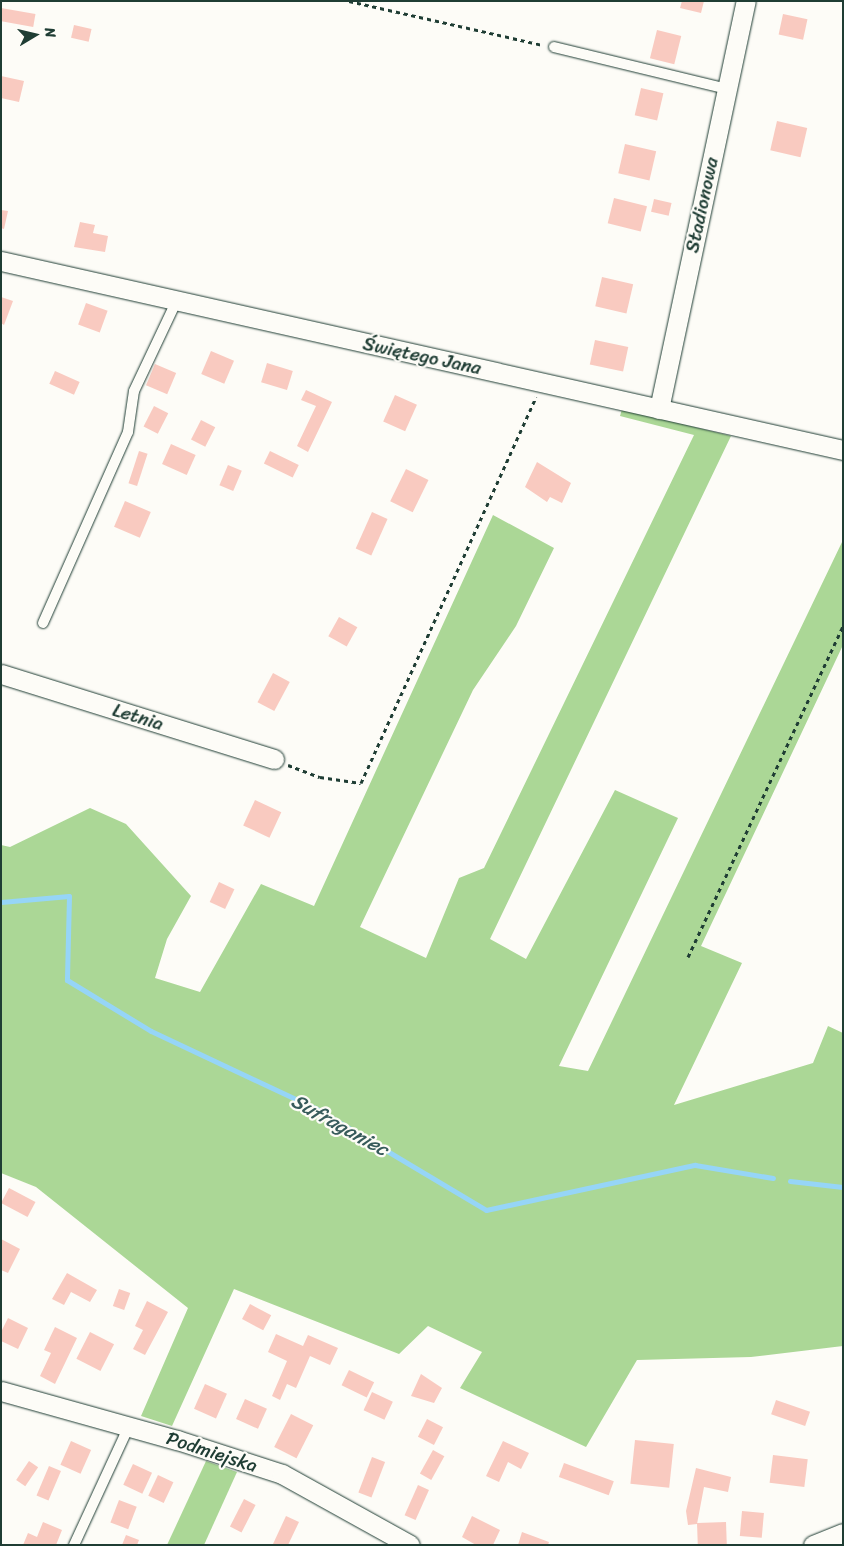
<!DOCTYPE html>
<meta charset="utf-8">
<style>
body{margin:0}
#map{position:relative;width:844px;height:1546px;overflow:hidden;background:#fdfcf7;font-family:Sriracha,sans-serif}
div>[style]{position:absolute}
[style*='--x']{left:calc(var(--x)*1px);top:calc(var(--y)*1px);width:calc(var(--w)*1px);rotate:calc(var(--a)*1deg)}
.green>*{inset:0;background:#abd796}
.stream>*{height:5px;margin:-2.5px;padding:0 2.5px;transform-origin:2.5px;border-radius:2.5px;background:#96d5f7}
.building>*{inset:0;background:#f9cac0;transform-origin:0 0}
.path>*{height:3px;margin-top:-1.5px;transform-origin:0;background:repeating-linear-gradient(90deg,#1f3d34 0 4px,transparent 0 8px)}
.roads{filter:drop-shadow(0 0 1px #1f3d34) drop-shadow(0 0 1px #1f3d34)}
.lane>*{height:10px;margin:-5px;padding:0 5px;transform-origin:5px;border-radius:5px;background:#fdfcf7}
.street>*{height:19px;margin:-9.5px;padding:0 9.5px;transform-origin:9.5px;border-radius:9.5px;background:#fdfcf7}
span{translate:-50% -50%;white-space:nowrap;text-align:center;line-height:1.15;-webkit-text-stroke:4.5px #fdfcf7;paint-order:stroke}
.street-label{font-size:19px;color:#1f3d34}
.water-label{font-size:20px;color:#375b5b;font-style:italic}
.frame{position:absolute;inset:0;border:2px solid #1f3d34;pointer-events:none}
.north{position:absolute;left:10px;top:10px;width:50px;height:50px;-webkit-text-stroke:4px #fdfcf7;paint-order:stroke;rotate:81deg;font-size:14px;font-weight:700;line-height:20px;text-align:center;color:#1f3d34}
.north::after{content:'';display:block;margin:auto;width:18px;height:22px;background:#1f3d34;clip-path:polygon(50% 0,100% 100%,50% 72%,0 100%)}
</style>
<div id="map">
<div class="green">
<i style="clip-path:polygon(622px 409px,731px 436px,490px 939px,526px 959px,615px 790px,678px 818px,559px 1066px,588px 1071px,843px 540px,843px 645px,701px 946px,742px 963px,674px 1105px,813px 1063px,828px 1026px,843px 1033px,843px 1346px,751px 1357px,637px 1360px,586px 1447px,460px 1388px,482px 1352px,428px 1326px,399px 1354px,234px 1289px,172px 1426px,141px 1416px,188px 1308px,36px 1187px,1px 1173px,1px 845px,10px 847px,90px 808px,126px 824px,191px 896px,167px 939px,155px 978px,200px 992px,261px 884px,314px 906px,493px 515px,554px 548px,516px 626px,473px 690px,360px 927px,426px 958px,459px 878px,484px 868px,694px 435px,620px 416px)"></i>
<i style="clip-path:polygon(206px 1461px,237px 1472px,204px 1545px,167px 1545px)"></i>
</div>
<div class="stream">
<i style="--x:1;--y:902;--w:68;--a:-5"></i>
<i style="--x:69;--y:896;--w:84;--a:91.4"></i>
<i style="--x:67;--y:980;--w:98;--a:31.3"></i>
<i style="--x:151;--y:1031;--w:181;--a:25.2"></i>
<i style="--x:315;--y:1108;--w:199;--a:30.8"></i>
<i style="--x:486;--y:1210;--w:214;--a:-12.2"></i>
<i style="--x:695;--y:1165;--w:79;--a:9.5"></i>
<i style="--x:790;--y:1181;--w:53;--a:6.5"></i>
</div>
<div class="building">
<i style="clip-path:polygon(682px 1px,704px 1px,701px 13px,680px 8px)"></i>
<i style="left:1px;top:8px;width:35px;height:13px;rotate:10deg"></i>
<i style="left:783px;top:14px;width:25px;height:21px;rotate:12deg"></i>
<i style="left:74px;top:25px;width:18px;height:13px;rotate:13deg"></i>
<i style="left:657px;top:30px;width:25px;height:29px;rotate:14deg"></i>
<i style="clip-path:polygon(1px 76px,24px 81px,19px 102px,1px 98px)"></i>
<i style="left:641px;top:88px;width:23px;height:28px;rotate:13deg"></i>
<i style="left:777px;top:121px;width:31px;height:30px;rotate:13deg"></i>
<i style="left:625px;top:144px;width:32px;height:30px;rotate:13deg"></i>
<i style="left:614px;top:198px;width:34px;height:26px;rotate:14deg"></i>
<i style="left:654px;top:199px;width:18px;height:13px;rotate:13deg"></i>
<i style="clip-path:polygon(1px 210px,8px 211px,4px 229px,1px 228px)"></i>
<i style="clip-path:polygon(80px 222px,95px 225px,93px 233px,108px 236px,105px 252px,74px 247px)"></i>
<i style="left:602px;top:277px;width:32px;height:30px;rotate:13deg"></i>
<i style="clip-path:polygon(1px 297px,13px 301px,4px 325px,1px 323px)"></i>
<i style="left:86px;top:303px;width:23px;height:23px;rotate:20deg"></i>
<i style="left:595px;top:340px;width:34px;height:25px;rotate:12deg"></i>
<i style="left:211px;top:351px;width:25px;height:25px;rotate:23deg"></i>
<i style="left:267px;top:363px;width:27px;height:20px;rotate:17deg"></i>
<i style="left:155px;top:364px;width:23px;height:23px;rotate:23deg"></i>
<i style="left:55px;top:371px;width:27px;height:14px;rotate:24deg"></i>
<i style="clip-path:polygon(306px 390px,332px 402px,308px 452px,297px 446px,316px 406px,301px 400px)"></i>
<i style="left:395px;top:395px;width:24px;height:29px;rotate:24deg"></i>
<i style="left:154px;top:406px;width:16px;height:23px;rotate:27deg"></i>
<i style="left:201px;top:420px;width:16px;height:22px;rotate:27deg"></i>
<i style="left:171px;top:444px;width:27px;height:22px;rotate:24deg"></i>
<i style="left:139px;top:451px;width:9px;height:34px;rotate:18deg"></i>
<i style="left:270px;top:451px;width:32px;height:14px;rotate:26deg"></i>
<i style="clip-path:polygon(537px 462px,571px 483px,562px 503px,550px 497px,547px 502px,525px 487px)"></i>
<i style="left:228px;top:465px;width:15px;height:22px;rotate:23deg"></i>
<i style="left:406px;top:469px;width:25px;height:36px;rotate:26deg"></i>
<i style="left:125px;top:501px;width:28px;height:28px;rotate:23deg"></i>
<i style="left:372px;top:512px;width:17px;height:40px;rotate:24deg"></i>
<i style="left:339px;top:617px;width:21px;height:22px;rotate:29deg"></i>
<i style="left:273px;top:673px;width:19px;height:33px;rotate:28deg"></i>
<i style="left:255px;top:800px;width:29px;height:28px;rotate:25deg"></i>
<i style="left:219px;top:882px;width:17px;height:22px;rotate:25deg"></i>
<i style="left:9px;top:1188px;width:30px;height:17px;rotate:28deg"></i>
<i style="clip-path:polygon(1px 1239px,20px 1249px,8px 1273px,1px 1270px)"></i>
<i style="clip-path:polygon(67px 1273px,97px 1290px,90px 1302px,71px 1292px,64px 1305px,52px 1299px)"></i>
<i style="left:119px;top:1289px;width:12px;height:18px;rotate:20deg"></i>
<i style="clip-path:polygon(147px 1301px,168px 1312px,145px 1355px,133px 1349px,143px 1330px,135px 1326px)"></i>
<i style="left:250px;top:1304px;width:24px;height:17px;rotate:28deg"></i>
<i style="clip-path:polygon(8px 1318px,28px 1328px,18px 1349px,1px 1341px,1px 1332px)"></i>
<i style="clip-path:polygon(55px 1327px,77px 1338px,55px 1384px,40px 1376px,51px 1353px,44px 1350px)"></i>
<i style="left:90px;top:1332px;width:27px;height:30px;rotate:27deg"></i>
<i style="clip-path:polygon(276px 1334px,303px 1346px,308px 1335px,338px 1348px,330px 1365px,310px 1356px,296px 1388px,287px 1384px,280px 1400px,272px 1396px,287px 1361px,268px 1352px)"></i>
<i style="left:349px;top:1370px;width:28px;height:17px;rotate:26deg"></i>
<i style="clip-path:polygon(421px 1374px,442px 1388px,434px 1403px,411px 1396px)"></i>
<i style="left:205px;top:1384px;width:24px;height:27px;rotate:24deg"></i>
<i style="left:372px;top:1392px;width:23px;height:20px;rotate:25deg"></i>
<i style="left:245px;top:1399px;width:24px;height:22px;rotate:24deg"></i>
<i style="left:776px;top:1400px;width:36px;height:15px;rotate:19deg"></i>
<i style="left:291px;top:1414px;width:25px;height:37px;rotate:27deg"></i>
<i style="left:427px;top:1419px;width:18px;height:20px;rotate:27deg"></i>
<i style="left:635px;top:1440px;width:39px;height:44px;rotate:6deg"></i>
<i style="left:71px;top:1441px;width:22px;height:26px;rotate:24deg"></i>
<i style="clip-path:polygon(503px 1441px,529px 1453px,521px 1469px,508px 1462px,499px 1482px,486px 1476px)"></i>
<i style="left:433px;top:1450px;width:13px;height:27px;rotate:29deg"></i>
<i style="left:773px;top:1455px;width:35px;height:28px;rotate:7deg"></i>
<i style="left:372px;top:1457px;width:14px;height:38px;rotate:21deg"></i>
<i style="left:29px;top:1461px;width:11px;height:23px;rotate:34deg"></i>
<i style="left:564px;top:1463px;width:53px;height:15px;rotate:20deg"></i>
<i style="left:133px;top:1464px;width:21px;height:23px;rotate:25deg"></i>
<i style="left:49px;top:1466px;width:13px;height:32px;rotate:23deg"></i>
<i style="clip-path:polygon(696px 1468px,731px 1477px,728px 1492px,704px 1487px,697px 1524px,688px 1525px,686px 1511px)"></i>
<i style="left:158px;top:1475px;width:17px;height:23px;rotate:25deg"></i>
<i style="left:418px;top:1485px;width:12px;height:33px;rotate:24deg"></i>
<i style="left:244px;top:1499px;width:13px;height:31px;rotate:27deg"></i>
<i style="left:119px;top:1500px;width:19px;height:24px;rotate:21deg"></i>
<i style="left:742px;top:1511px;width:22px;height:25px;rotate:5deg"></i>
<i style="clip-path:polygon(286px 1516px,299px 1522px,288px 1545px,276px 1545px,273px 1544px)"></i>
<i style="clip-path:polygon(472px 1516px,500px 1530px,493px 1545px,476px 1545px,462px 1537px)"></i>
<i style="clip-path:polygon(43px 1522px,62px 1530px,56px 1545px,23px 1545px,28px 1533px,37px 1537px)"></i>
<i style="left:726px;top:1522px;width:23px;height:29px;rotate:88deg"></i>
<i style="clip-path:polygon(522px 1532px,549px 1542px,548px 1545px,518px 1545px)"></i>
<i style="clip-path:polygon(126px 1535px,139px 1540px,137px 1545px,122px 1545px)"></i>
</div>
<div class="path">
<i style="--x:349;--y:1;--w:199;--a:12.8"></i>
<i style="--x:288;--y:765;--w:34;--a:21"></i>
<i style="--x:320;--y:777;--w:41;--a:8.3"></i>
<i style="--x:361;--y:783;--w:424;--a:-65.6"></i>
<i style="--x:688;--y:957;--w:365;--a:-64.9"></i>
</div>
<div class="roads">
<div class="lane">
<i style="--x:554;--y:47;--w:178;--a:13.6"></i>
<i style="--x:43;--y:623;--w:209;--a:-66"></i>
<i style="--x:128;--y:432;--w:41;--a:-81.7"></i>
<i style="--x:134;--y:391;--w:98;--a:-64.7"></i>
<i style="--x:74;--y:1545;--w:131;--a:-65.2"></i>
</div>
<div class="street">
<i style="--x:1;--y:261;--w:863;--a:12.65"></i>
<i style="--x:659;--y:409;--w:417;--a:-78"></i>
<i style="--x:1;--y:674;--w:286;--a:17.3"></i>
<i style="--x:1;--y:1391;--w:183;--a:15.6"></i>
<i style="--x:177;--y:1440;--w:110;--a:17.9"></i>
<i style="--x:282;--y:1474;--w:146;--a:29"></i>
<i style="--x:813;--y:1545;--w:32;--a:-22"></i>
</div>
</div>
<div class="street-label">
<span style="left:702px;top:205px;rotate:-78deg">Stadionowa</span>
<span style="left:422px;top:356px;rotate:12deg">Świętego Jana</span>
<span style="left:138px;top:717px;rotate:17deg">Letnia</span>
<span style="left:212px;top:1452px;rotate:18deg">Podmiejska</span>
</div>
<div class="water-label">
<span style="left:340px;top:1125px;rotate:29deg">Sufraganiec</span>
</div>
<div class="frame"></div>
<div class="north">N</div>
</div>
